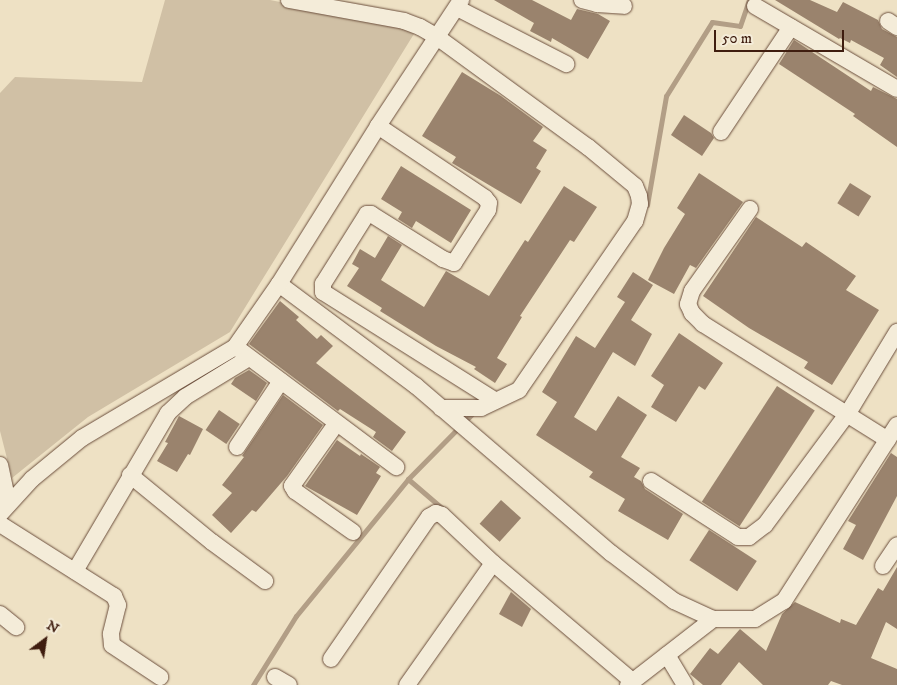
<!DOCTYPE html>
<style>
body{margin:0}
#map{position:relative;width:897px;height:685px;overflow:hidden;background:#eee1c4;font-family:"IM FELL DW Pica",serif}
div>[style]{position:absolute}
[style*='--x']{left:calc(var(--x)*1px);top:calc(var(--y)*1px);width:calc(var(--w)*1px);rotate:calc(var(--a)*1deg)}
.green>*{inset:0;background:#d0c0a5}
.stream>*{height:5px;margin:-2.5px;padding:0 2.5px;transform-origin:2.5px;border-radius:2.5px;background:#b29e86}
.building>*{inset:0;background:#9a836d;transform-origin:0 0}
.roads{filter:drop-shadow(0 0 1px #6b4e3c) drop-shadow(0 0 1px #6b4e3c)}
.minor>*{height:16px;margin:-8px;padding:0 8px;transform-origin:8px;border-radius:8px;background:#f4ecd9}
span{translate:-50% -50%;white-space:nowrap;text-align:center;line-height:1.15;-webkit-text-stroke:5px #f4ecd9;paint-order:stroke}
.north{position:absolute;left:20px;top:615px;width:50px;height:50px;-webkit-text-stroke:4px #f4ecd9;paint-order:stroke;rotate:31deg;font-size:14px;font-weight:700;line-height:20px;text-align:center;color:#3f1d0f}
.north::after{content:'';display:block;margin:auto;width:18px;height:22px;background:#3f1d0f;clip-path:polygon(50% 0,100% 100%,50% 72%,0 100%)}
.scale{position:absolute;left:714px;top:30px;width:130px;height:22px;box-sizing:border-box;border:2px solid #3f1d0f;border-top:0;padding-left:6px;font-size:15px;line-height:18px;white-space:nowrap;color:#3f1d0f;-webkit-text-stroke:4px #f4ecd9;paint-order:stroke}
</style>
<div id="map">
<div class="green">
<i style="clip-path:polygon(165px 0,270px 0,417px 29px,230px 332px,88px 417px,12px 478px,0 431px,0 93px,15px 77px,142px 82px)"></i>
</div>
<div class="stream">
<i style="--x:647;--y:205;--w:111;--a:-80.1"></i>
<i style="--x:666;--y:96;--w:87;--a:-58.1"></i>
<i style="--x:712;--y:22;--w:28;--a:8"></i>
<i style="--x:740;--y:26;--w:28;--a:-71"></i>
<i style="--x:408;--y:479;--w:46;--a:40.6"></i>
<i style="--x:253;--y:685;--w:81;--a:-58.1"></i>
<i style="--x:296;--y:616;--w:177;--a:-50.7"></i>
<i style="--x:408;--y:479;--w:94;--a:-45.4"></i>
</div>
<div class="building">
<i style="clip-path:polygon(494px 0,532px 0,571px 20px,577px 9px,598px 14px,610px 21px,588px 59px,552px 38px,551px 42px,530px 31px,534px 23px)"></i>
<i style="clip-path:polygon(775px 0,810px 0,837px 12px,843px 2px,878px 20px,882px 29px,897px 37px,897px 77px,880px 65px,884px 58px,851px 40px,850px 43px,840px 38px,839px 39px)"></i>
<i style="clip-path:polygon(794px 40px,871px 91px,873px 87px,897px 99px,897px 147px,853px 116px,855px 114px,779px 64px)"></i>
<i style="clip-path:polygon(462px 72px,501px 96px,543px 127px,533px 141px,547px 150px,536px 168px,541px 171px,521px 204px,452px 163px,456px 157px,422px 136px)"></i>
<i style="clip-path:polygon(684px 115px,711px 133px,714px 138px,702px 156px,671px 135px)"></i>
<i style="clip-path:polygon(401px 166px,471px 210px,451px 243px,416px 221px,412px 228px,398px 219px,402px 212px,381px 199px)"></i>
<i style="clip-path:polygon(699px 173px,743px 202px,696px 268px,690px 265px,674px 294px,648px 280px,664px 248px,685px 214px,677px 208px)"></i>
<i style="left:850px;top:183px;width:25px;height:24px;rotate:32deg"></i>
<i style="clip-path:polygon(564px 186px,597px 207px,574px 242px,570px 240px,520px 316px,522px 317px,497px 358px,507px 364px,495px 383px,474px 369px,476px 367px,436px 346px,380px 311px,382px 308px,347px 286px,359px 268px,352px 264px,360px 249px,375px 258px,388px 236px,402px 245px,381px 280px,424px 307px,446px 271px,489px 296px,525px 240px,528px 242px)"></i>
<i style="clip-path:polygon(756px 217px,802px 247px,806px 242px,856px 276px,846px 290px,879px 310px,832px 385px,804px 368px,808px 362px,749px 328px,703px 296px)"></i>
<i style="clip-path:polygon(633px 272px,653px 285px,631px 320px,652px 334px,635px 366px,613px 352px,574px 417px,596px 431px,618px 396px,647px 415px,621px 457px,640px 468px,634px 477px,641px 481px,645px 489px,683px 514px,668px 540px,618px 511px,625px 499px,589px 477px,593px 472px,536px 435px,557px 402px,542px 392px,576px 336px,595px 348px,625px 302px,617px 297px)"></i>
<i style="clip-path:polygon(280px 301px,299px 317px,296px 320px,317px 339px,321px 335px,333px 346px,316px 363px,406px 432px,392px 451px,373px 437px,376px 432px,340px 409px,338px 411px,249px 344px)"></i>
<i style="clip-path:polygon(679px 333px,723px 363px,705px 390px,699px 386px,676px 422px,651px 407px,664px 385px,651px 376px)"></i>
<i style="clip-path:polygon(249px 370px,267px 383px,256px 401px,231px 384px,235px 378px)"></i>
<i style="left:777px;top:386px;width:45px;height:138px;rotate:33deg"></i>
<i style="clip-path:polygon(283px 395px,323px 425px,287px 476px,256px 512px,252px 510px,231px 533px,212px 515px,232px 493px,222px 485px,244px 457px,242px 456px)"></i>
<i style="left:219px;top:410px;width:25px;height:24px;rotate:34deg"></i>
<i style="clip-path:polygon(179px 416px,203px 429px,190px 455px,188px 454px,177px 472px,157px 461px,168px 443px,165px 442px)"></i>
<i style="clip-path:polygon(337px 440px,360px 456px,361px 454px,380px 467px,376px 473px,381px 476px,357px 515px,305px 486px)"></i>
<i style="clip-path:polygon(891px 453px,897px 457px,897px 496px,863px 560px,843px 549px,856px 525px,848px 521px)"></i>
<i style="left:501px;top:500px;width:27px;height:32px;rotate:42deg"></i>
<i style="left:709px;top:530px;width:57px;height:36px;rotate:33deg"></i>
<i style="clip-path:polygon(897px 567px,897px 629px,886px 622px,871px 658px,897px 669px,897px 685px,842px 685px,831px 681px,828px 685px,763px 685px,739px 662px,721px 685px,703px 685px,690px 674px,710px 648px,718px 654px,740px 629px,766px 651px,782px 614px,795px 602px,840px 623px,841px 619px,856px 625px,878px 588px,883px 591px)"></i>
<i style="clip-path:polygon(511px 592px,531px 609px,522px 627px,499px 614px)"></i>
</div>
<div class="roads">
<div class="minor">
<i style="--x:289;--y:0;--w:117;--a:10.3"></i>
<i style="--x:404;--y:21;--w:17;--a:21"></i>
<i style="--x:420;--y:27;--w:20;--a:30"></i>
<i style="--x:437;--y:37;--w:187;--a:36.1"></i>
<i style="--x:588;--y:147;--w:61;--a:39.7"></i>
<i style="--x:635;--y:186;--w:11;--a:68"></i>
<i style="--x:639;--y:196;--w:8;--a:83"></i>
<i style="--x:640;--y:204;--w:18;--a:106"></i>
<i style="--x:635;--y:221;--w:205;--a:124.5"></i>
<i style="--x:519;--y:390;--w:42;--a:154.7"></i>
<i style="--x:481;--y:408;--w:40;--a:180"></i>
<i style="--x:582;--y:0;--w:16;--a:15"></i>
<i style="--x:597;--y:4;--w:27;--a:4"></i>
<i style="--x:755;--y:6;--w:164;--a:30.3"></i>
<i style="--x:457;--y:8;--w:123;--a:27.2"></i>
<i style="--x:888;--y:21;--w:11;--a:34"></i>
<i style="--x:378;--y:126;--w:129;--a:33.9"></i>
<i style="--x:485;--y:198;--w:6;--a:51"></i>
<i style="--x:489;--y:203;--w:7;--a:98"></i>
<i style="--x:488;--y:210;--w:63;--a:122.7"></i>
<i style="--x:454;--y:263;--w:12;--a:-160"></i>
<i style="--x:443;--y:259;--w:85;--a:-148"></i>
<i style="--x:371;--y:214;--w:4;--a:180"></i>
<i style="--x:367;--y:214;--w:83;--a:122.2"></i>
<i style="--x:323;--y:284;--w:8;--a:90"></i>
<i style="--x:323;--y:292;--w:204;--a:32.2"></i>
<i style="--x:721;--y:132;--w:126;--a:-56.3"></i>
<i style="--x:750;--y:209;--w:100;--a:125.3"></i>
<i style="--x:692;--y:291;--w:14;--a:107"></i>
<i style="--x:688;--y:304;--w:10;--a:66"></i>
<i style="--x:692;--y:313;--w:16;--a:45"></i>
<i style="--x:703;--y:324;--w:218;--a:32.1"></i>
<i style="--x:279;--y:284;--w:171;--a:36.7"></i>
<i style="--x:416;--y:386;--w:257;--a:40.6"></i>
<i style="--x:611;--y:553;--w:79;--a:37.3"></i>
<i style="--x:674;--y:601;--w:43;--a:24.8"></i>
<i style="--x:713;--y:619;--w:42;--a:0"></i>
<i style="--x:755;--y:619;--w:34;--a:-32"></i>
<i style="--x:784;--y:601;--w:209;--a:-57.3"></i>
<i style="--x:241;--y:351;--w:194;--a:36.8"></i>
<i style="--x:336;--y:424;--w:76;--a:125.4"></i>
<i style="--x:292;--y:486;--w:6;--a:59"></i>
<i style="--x:295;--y:491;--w:71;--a:35.3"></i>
<i style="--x:237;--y:447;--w:79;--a:-56.3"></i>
<i style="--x:0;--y:465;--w:40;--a:78"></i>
<i style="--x:130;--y:475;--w:106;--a:39.3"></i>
<i style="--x:212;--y:542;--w:66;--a:36.3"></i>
<i style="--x:651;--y:481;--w:103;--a:32.8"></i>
<i style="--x:738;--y:537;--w:11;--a:0"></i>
<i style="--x:749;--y:537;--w:20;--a:-37"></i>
<i style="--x:765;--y:525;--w:139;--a:-53.5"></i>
<i style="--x:848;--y:413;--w:95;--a:-58.8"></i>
<i style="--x:0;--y:514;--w:47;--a:-47.6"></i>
<i style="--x:32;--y:479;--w:65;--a:-39.4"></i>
<i style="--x:82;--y:438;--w:178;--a:-30.7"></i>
<i style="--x:235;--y:347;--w:77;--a:-55.1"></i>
<i style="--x:279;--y:284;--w:186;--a:-57.9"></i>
<i style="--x:378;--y:126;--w:151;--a:-56.6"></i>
<i style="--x:0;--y:524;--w:135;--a:32.3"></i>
<i style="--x:114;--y:596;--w:10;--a:66"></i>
<i style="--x:118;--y:605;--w:30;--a:104"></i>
<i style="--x:111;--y:634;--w:11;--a:85"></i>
<i style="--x:112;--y:645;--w:58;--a:33.7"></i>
<i style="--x:883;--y:566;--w:25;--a:-56"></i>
<i style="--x:75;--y:571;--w:183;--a:-59.5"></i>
<i style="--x:168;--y:413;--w:23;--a:-43"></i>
<i style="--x:185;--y:397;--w:75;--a:-31.4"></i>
<i style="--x:0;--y:614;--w:21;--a:39"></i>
<i style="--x:667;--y:655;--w:35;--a:59"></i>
<i style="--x:331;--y:659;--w:173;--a:-55.4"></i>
<i style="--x:429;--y:517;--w:8;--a:-30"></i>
<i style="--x:436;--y:513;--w:6;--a:18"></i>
<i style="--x:442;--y:515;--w:70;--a:43.3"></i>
<i style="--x:493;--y:563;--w:182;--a:40.3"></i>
<i style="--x:275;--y:677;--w:16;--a:30"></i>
<i style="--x:407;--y:685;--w:149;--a:-54.8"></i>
<i style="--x:628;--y:685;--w:108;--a:-37.8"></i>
</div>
</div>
<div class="north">N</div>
<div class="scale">50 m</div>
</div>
